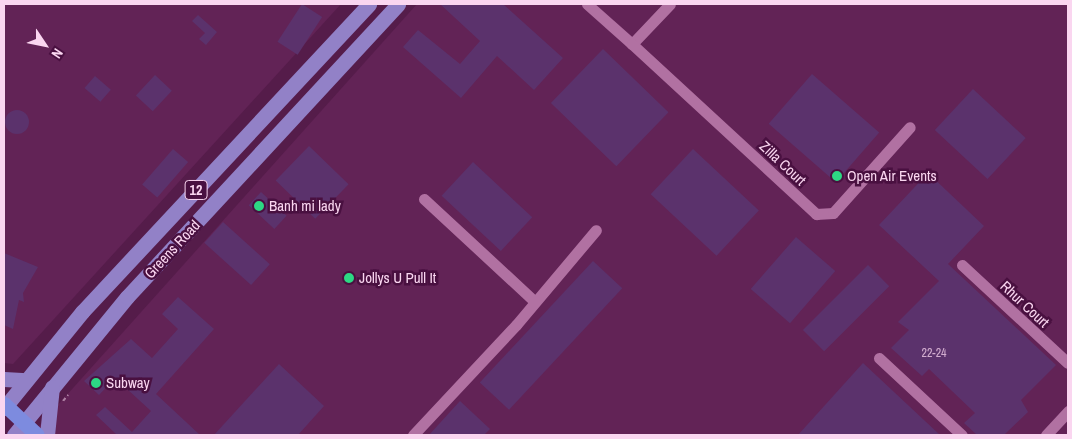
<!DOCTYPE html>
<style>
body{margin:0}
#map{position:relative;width:1072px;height:439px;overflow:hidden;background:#551c4a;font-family:"Archivo Narrow",sans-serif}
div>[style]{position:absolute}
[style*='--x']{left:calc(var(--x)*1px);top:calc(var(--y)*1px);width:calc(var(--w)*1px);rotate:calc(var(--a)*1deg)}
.built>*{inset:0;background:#622356}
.building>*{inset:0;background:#5b326c;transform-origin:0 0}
.round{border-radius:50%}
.path>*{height:2px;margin-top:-1px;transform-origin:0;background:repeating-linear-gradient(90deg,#ad7fa2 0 4px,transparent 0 6.5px)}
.minor>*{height:11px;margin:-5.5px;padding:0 5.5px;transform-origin:5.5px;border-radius:5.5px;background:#b171a2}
.major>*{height:15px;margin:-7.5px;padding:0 7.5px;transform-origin:7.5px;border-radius:7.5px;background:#9281c7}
.highway>*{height:15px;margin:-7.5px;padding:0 7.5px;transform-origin:7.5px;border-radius:7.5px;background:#7d8bdf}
.dots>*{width:14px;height:14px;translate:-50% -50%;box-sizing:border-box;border:2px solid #491040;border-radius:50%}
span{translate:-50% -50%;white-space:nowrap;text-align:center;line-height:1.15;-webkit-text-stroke:5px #491040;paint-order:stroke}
.number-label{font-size:12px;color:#d2adcf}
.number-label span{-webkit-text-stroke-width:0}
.shield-label span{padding:1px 4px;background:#491040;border:1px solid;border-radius:4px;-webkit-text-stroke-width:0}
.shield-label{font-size:14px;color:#fad6f0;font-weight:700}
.street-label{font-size:15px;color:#fad6f0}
.poi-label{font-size:15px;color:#fad6f0}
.left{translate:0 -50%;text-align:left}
.frame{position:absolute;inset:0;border:5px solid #fad6f0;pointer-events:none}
.north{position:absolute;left:20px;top:20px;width:50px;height:50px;-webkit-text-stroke:4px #491040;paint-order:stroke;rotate:124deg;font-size:14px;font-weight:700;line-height:20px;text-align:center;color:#fad6f0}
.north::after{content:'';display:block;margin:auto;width:18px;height:22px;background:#fad6f0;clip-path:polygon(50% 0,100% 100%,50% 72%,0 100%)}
</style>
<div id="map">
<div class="built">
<i style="clip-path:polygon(4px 4px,341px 4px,13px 364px,4px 363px)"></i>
<i style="clip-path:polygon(417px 4px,1068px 4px,1068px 435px,31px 435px)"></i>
</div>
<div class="building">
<i style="left:302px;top:4px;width:24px;height:45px;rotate:33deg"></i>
<i style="clip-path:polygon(440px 4px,503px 4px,563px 58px,534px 90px,497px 56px,461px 98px,403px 47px,418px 30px,460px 64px,480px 41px)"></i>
<i style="clip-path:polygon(198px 15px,217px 32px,206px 45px,199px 39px,205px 33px,192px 21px)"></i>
<i style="left:603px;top:49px;width:91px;height:75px;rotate:44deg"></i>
<i style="left:812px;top:74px;width:89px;height:66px;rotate:41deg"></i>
<i style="left:155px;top:75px;width:23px;height:28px;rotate:43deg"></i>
<i style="left:95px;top:76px;width:21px;height:16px;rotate:41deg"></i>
<i style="left:973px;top:89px;width:72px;height:56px;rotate:43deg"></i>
<i class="round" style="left:5px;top:110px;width:24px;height:24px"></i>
<i style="left:309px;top:146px;width:55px;height:48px;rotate:44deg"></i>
<i style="left:173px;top:149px;width:20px;height:47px;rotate:41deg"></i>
<i style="left:693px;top:149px;width:90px;height:62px;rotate:43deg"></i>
<i style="left:473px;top:162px;width:81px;height:46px;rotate:43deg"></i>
<i style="clip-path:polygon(928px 173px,984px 226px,948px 264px,1056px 365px,1021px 400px,1028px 412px,1004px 435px,977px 435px,964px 423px,975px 413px,929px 369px,922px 376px,891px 348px,909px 330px,898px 322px,939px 281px,879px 225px)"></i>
<i style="left:261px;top:192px;width:35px;height:18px;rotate:43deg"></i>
<i style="left:223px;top:222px;width:63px;height:28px;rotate:42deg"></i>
<i style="left:796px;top:237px;width:52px;height:69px;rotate:41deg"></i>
<i style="clip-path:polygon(4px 253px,38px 267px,23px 293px,24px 302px,19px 300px,13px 329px,4px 325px)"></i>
<i style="left:593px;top:261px;width:40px;height:166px;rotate:43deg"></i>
<i style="left:868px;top:265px;width:30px;height:92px;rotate:45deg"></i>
<i style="clip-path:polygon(178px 297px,214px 329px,156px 394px,200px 435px,117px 435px,96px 415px,105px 407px,132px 432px,151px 411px,115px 378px,99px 395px,84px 381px,131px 339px,152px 358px,178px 329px,162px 314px)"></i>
<i style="clip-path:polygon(863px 363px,940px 435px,798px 435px)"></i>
<i style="clip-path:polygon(279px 364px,324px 406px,298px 435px,214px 435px)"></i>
<i style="clip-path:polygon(460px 401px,490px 429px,484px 435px,429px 435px)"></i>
</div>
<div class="path">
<i style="--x:63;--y:401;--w:8;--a:-50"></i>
</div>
<div class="minor">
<i style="--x:587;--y:4;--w:60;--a:41.6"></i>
<i style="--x:632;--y:44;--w:55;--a:-46.5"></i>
<i style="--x:632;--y:44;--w:251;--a:42.7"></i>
<i style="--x:816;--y:214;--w:17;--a:-3"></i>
<i style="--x:833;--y:213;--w:115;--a:-48.2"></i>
<i style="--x:424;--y:199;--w:150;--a:42.8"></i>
<i style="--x:962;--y:265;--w:144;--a:42.8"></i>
<i style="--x:879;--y:358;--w:113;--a:42.9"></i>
<i style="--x:413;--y:435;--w:151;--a:-46.9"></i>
<i style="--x:516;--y:325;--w:124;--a:-49.9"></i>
<i style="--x:1046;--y:435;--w:33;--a:-47"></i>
</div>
<div class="major">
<i style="--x:4;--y:379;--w:22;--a:3"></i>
<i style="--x:4;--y:408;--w:124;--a:-50.9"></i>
<i style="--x:82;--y:312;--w:421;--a:-47"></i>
<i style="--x:14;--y:435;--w:178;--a:-50.7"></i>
<i style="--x:127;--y:297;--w:399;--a:-47.2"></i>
<i style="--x:47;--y:435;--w:48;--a:-84.1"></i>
</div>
<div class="highway">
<i style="--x:4;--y:404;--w:45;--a:43.2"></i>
</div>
<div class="dots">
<i style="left:837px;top:176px;background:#2dd884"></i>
<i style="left:259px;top:206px;background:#2dd884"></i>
<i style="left:349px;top:278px;background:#2dd884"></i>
<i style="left:96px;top:383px;background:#2dd884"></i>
</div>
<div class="number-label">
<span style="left:934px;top:354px">22-24</span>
</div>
<div class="shield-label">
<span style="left:196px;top:190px">12</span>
</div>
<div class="street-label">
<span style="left:783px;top:163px;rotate:43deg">Zilla Court</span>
<span style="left:172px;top:249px;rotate:-47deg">Greens Road</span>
<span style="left:1025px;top:304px;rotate:43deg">Rhur Court</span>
</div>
<div class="poi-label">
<span class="left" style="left:847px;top:176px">Open Air Events</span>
<span class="left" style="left:269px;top:206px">Banh mi lady</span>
<span class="left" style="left:359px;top:278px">Jollys U Pull It</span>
<span class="left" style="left:106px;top:383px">Subway</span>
</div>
<div class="frame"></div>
<div class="north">N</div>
</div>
